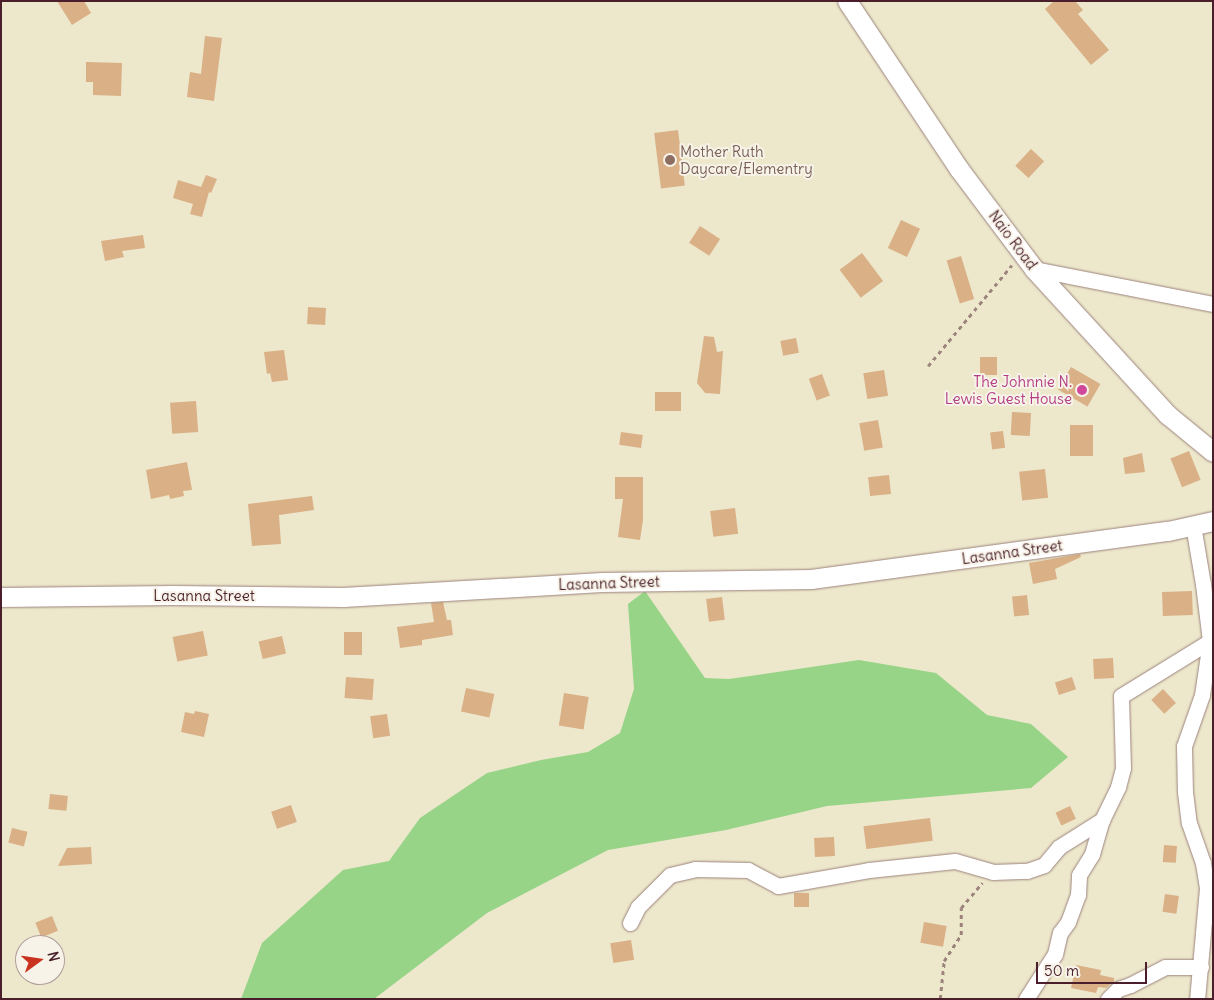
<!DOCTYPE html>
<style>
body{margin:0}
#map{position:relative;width:1214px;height:1000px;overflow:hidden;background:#ede7cc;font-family:Delius,sans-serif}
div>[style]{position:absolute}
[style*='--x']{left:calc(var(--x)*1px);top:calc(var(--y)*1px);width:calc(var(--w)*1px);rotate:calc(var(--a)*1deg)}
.green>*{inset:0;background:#97d488}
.building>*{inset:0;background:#dab086;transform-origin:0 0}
.path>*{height:2.5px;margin-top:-1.25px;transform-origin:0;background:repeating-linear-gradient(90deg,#9c837c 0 4px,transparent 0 8px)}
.roads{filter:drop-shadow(0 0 1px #9c837c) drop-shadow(0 0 1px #9c837c)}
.minor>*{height:15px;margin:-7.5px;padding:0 7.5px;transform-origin:7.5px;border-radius:7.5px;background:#fff}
.tertiary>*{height:19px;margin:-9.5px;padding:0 9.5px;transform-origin:9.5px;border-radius:9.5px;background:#fff}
.dots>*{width:14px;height:14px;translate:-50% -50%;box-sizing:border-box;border:2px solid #f7f3e8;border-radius:50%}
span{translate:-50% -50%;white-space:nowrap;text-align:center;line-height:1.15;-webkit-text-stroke:4px #f7f3e8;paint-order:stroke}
.education-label{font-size:15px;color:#785e54}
.left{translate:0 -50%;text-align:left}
.street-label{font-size:15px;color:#4a1f2b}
.hotel-label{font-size:15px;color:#b23c85}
.right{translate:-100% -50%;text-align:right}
.frame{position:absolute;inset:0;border:2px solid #4a1f2b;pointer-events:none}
.north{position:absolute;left:15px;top:935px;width:50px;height:50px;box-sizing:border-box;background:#f7f3e8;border:1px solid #b29e9c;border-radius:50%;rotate:76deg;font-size:14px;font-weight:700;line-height:20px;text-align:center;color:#4a1f2b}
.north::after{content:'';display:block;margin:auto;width:18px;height:22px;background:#c8321e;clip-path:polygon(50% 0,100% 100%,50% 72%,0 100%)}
.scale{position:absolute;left:1036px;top:962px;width:111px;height:22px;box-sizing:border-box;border:2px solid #4a1f2b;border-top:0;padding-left:6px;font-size:15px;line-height:18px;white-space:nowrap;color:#4a1f2b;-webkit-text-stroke:4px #f7f3e8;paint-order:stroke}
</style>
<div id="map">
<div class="green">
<i style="clip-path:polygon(645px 591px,705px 678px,729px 679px,859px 660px,936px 673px,987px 715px,1031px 724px,1068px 757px,1031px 788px,827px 806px,726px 830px,608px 850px,487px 913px,374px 999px,241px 999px,262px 943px,343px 870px,389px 861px,420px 818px,487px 773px,541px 760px,588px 752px,620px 733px,634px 689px,628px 604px)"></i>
</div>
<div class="building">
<i style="clip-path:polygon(57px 1px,84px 1px,91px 13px,72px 25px)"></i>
<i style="clip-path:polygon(1054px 1px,1075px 1px,1083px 10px,1078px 14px,1109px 50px,1091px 65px,1045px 9px)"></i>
<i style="clip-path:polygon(205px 36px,222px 38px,214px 101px,187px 97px,190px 72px,201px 74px)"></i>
<i style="clip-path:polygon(86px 62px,122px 63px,121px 96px,93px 95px,93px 82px,86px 82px)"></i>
<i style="left:678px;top:130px;width:56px;height:24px;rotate:83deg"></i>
<i style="left:1031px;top:149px;width:18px;height:23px;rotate:43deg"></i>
<i style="clip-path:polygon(206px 175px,217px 179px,211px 193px,209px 192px,202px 217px,190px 214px,193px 204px,173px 198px,178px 180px,201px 187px)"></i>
<i style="left:901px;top:220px;width:21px;height:31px;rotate:25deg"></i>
<i style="left:700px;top:226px;width:24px;height:20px;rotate:33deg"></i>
<i style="clip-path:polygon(143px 235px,145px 248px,122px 251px,124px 257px,105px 261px,101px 241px)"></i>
<i style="left:862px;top:253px;width:35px;height:28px;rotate:53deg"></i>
<i style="left:961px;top:256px;width:45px;height:15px;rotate:73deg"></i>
<i style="left:308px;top:307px;width:18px;height:17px;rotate:3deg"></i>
<i style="clip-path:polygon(704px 336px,714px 337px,717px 352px,723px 351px,720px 394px,705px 393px,697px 383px)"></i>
<i style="left:796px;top:338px;width:15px;height:16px;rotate:79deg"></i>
<i style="clip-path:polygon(284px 350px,288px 380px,272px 382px,270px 373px,267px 374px,264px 352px)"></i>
<i style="left:980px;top:357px;width:17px;height:18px"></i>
<i style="left:1071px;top:367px;width:34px;height:26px;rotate:30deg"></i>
<i style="left:884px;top:370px;width:26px;height:21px;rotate:81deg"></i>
<i style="left:822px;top:374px;width:23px;height:14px;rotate:70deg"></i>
<i style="left:655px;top:392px;width:26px;height:19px"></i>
<i style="left:196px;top:401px;width:31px;height:26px;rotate:86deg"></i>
<i style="left:1012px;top:412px;width:19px;height:23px;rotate:3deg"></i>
<i style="left:878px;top:420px;width:28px;height:19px;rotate:80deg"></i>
<i style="left:1070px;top:425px;width:23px;height:31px"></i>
<i style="left:1003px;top:431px;width:17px;height:13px;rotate:83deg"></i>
<i style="left:621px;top:432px;width:22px;height:13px;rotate:8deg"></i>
<i style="left:1189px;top:451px;width:31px;height:20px;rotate:68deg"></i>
<i style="clip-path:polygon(1142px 453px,1145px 472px,1125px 474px,1123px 458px)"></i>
<i style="clip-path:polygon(187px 462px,192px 490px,183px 491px,184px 496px,170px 499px,169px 495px,151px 499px,146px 470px)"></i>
<i style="left:1045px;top:469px;width:29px;height:26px;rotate:84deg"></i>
<i style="left:889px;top:475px;width:19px;height:21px;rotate:84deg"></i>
<i style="clip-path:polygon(615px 477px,643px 477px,643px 520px,640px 540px,618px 537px,623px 499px,615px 499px)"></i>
<i style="clip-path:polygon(312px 496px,314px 510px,279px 515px,281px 544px,252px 546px,248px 504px)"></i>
<i style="left:735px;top:508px;width:26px;height:25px;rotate:83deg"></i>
<i style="clip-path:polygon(1080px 554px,1081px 557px,1055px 569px,1057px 579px,1033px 584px,1029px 563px)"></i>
<i style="left:1192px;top:591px;width:24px;height:30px;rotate:88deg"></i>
<i style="left:1027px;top:595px;width:20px;height:15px;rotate:84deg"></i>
<i style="left:722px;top:597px;width:23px;height:16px;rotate:83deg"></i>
<i style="clip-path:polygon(443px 602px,447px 620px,451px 620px,453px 635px,422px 640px,422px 645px,400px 648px,397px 627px,434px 622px,431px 603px)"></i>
<i style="left:203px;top:631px;width:25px;height:31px;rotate:79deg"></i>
<i style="left:344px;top:632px;width:18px;height:23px"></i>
<i style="left:282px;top:636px;width:18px;height:24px;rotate:77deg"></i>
<i style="left:1113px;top:658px;width:20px;height:20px;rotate:87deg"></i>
<i style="left:346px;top:677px;width:28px;height:21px;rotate:4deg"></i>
<i style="left:1072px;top:677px;width:13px;height:18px;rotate:72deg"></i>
<i style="left:466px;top:688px;width:29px;height:24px;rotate:12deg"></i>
<i style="left:1163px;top:689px;width:19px;height:16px;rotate:47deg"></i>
<i style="left:564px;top:693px;width:25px;height:33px;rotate:9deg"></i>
<i style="clip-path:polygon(195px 711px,209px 714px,204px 737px,181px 732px,185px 712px,194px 714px)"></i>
<i style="left:387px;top:714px;width:22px;height:17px;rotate:82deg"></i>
<i style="left:50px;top:794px;width:18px;height:15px;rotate:6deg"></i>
<i style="left:291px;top:805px;width:18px;height:21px;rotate:71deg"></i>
<i style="left:1070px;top:806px;width:14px;height:16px;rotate:65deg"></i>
<i style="left:930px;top:818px;width:23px;height:67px;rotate:83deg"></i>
<i style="left:12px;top:828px;width:16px;height:15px;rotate:14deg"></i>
<i style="left:834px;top:837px;width:19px;height:20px;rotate:87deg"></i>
<i style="left:1164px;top:845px;width:13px;height:17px;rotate:4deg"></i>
<i style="clip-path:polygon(91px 847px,92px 864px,58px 866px,67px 848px)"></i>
<i style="left:794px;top:893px;width:15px;height:14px"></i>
<i style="left:1165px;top:894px;width:14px;height:18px;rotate:8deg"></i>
<i style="left:52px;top:916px;width:16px;height:18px;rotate:68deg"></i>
<i style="left:924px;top:922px;width:23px;height:21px;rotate:10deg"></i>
<i style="left:631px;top:940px;width:20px;height:21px;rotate:81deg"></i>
<i style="clip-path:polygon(1076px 965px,1101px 970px,1100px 975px,1114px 978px,1114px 981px,1106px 988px,1098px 987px,1096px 993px,1071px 988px)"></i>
</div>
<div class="path">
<i style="--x:928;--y:366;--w:131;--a:-50.3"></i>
<i style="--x:940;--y:999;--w:38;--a:-84"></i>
<i style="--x:944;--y:961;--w:31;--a:-57"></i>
<i style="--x:961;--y:935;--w:27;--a:-90"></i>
<i style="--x:961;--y:908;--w:33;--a:-50"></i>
</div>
<div class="roads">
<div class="minor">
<i style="--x:1034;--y:269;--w:182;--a:11.1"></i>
<i style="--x:1193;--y:525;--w:60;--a:80.4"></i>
<i style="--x:1203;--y:584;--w:57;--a:83"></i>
<i style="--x:1210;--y:641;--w:55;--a:98.4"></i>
<i style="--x:1202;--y:695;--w:54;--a:109.4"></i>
<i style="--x:1184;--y:746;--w:46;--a:88.8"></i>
<i style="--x:1185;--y:792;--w:31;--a:83"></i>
<i style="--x:1189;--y:823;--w:42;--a:70.7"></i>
<i style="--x:1203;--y:863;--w:25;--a:81"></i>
<i style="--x:1207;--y:888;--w:111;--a:95.1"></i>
<i style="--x:630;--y:923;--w:18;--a:-63"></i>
<i style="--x:638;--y:907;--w:45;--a:-45"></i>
<i style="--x:670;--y:875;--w:26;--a:-13"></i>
<i style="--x:695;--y:869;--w:53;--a:1.1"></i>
<i style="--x:748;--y:870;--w:34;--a:28"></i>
<i style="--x:778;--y:886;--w:92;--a:-10"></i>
<i style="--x:869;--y:870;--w:86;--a:-6"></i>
<i style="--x:955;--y:861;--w:40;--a:16"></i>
<i style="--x:993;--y:872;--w:34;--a:-2"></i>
<i style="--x:1027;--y:871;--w:18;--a:-19"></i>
<i style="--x:1044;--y:865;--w:23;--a:-50"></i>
<i style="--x:1059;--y:847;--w:51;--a:-32.1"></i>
<i style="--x:1026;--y:999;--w:54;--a:-57.2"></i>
<i style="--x:1055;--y:954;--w:22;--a:-77"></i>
<i style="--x:1060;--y:933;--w:14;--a:-54"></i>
<i style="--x:1068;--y:922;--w:29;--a:-70"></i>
<i style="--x:1078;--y:895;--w:20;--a:-87"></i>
<i style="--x:1079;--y:875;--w:25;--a:-58"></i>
<i style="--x:1092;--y:854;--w:35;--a:-74"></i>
<i style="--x:1102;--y:820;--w:37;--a:-64"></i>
<i style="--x:1118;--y:787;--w:20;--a:-75"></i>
<i style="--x:1123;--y:768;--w:72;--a:-91.6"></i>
<i style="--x:1121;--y:696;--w:105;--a:-31.7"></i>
<i style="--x:1210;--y:641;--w:7;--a:63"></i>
<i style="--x:1108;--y:999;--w:14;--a:-45"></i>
<i style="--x:1118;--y:989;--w:13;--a:-18"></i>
<i style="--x:1130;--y:985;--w:39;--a:-27"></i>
<i style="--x:1165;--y:967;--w:36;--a:0"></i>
</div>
<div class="tertiary">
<i style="--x:847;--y:1;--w:202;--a:56.3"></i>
<i style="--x:959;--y:169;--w:125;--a:53.1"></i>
<i style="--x:1034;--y:269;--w:198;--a:47.5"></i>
<i style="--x:1168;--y:415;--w:58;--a:39.4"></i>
<i style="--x:1;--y:597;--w:172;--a:-0.7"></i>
<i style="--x:173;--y:595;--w:170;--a:0.7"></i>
<i style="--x:343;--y:597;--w:259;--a:-3.3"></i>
<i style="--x:602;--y:582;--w:209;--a:-0.8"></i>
<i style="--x:811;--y:579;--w:360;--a:-7.7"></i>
<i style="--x:1168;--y:531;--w:46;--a:-12.5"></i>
</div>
</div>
<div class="dots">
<i style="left:670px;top:160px;background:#8d6e63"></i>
<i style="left:1082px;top:390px;background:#d1479c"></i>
</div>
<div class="education-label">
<span class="left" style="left:680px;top:160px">Mother Ruth<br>Daycare/Elementry</span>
</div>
<div class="street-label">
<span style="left:1013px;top:240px;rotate:53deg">Naio Road</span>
<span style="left:1012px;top:552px;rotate:-8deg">Lasanna Street</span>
<span style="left:609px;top:583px;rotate:-2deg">Lasanna Street</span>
<span style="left:204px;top:596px">Lasanna Street</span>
</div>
<div class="hotel-label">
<span class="right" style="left:1072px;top:390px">The Johnnie N.<br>Lewis Guest House</span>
</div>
<div class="frame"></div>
<div class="north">N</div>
<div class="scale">50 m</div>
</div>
